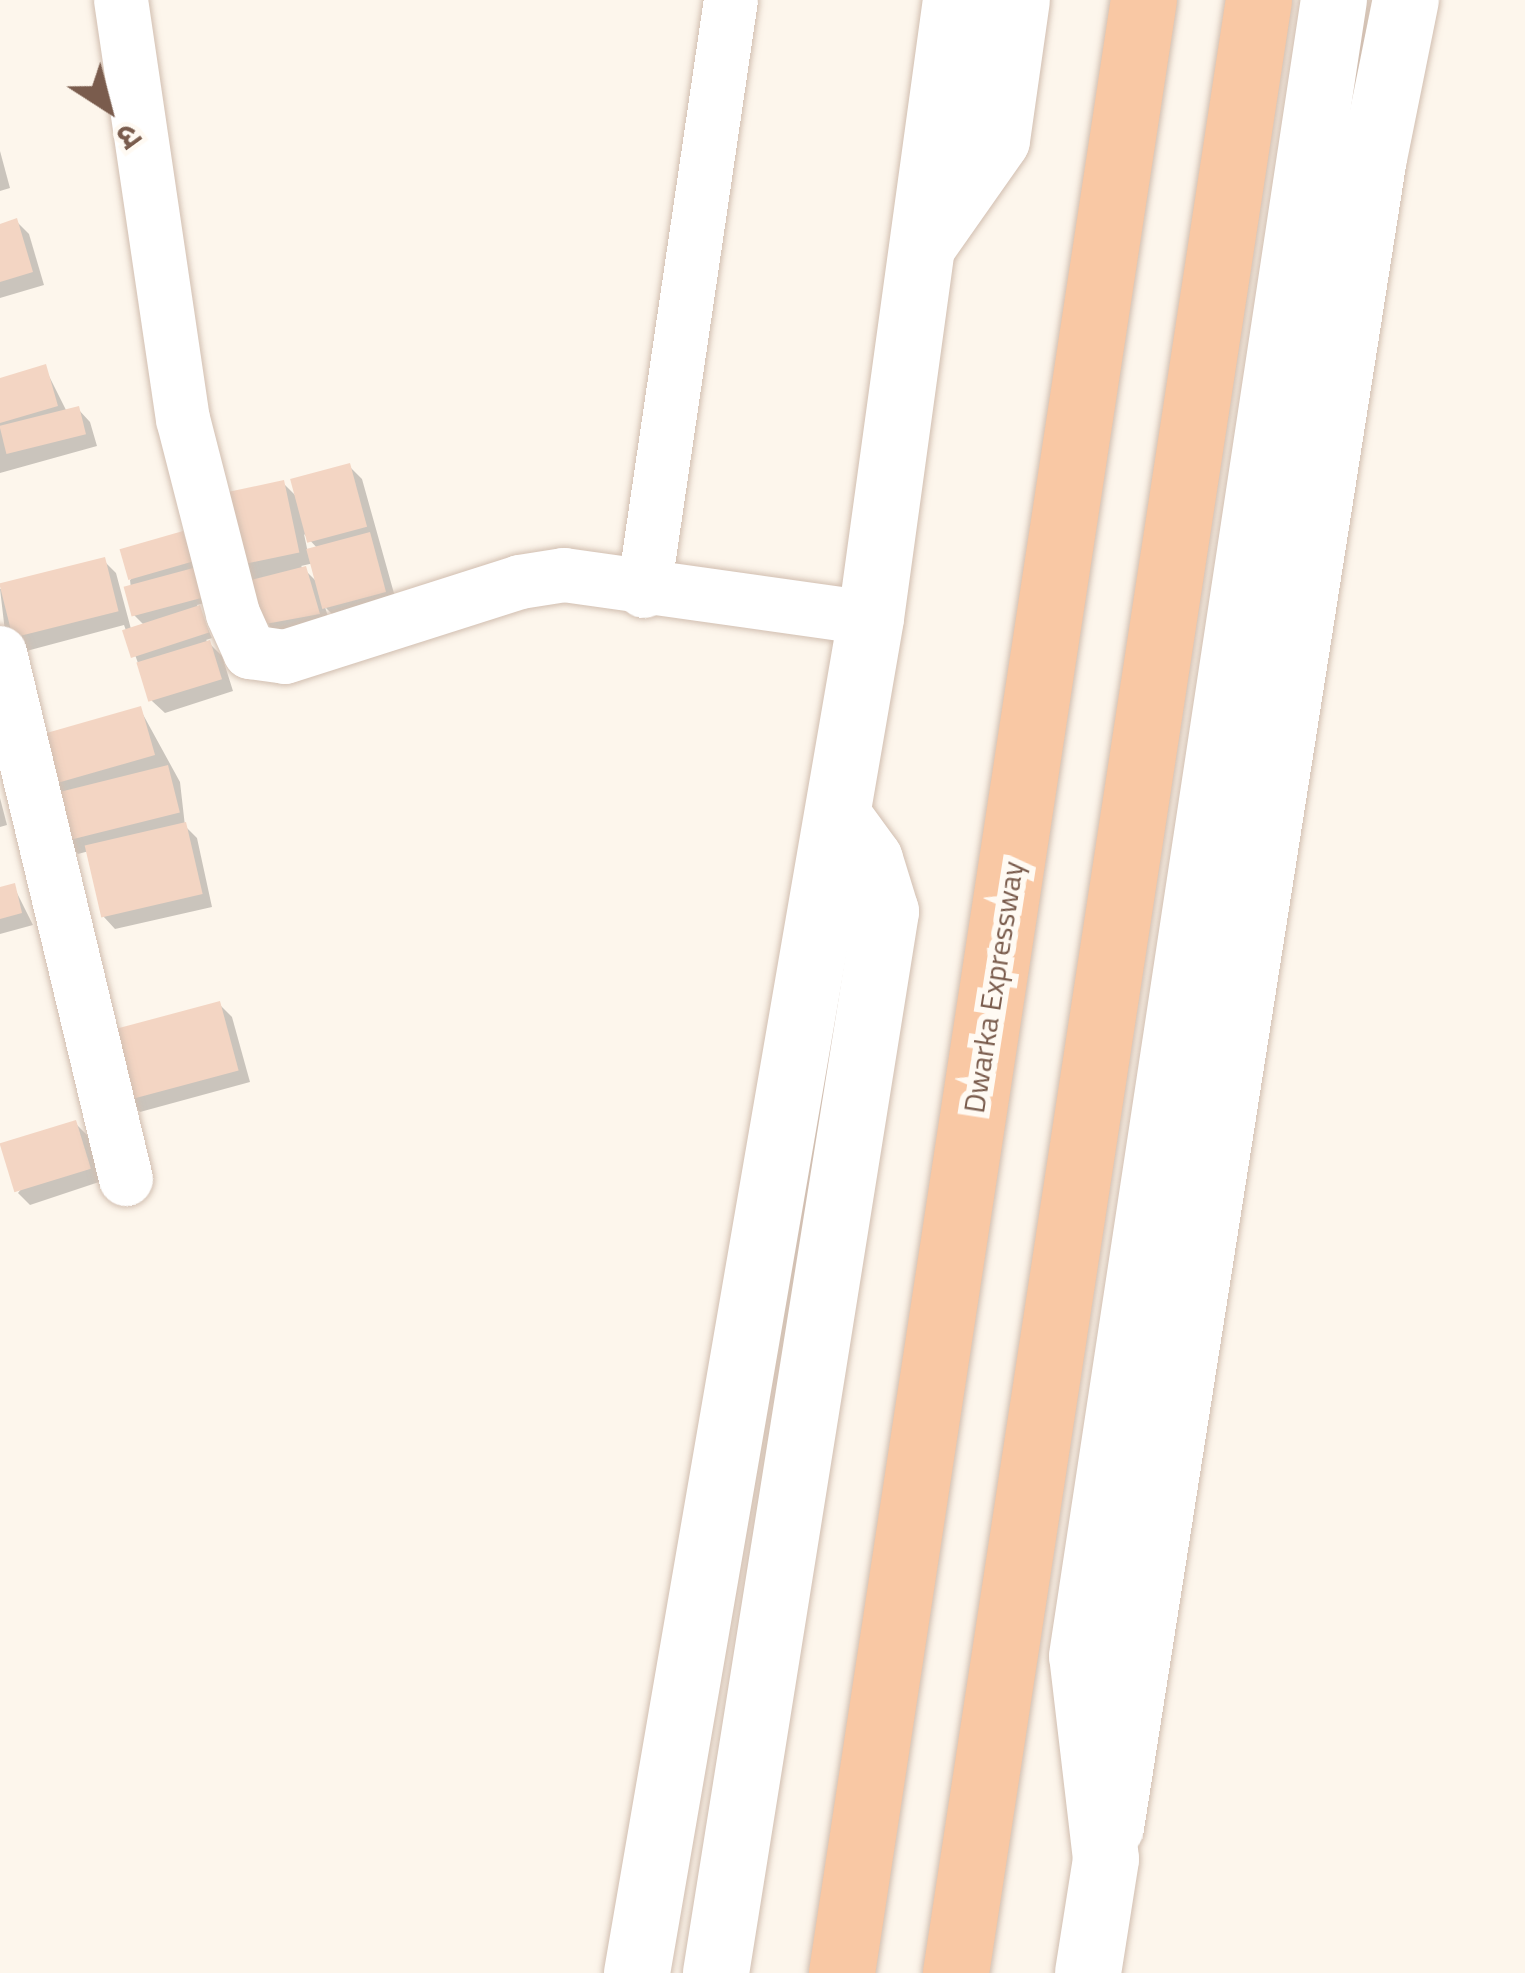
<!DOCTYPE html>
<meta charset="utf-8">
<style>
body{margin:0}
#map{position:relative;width:1525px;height:1973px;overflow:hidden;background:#fdf6ec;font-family:"Titillium Web","Noto Sans Devanagari",sans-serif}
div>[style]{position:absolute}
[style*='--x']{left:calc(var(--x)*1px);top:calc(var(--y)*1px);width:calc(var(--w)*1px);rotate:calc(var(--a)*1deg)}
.shadow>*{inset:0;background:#0003}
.building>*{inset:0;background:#f3d5c3;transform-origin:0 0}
.roads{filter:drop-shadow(0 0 3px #d1beb0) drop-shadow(0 0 3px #d1beb0)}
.minor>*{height:54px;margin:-27px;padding:0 27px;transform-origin:27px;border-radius:27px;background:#fff}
.tertiary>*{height:66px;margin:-33px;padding:0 33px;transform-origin:33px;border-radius:33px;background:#fff}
.secondary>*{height:66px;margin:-33px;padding:0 33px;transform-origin:33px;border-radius:33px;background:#fff}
.trunk>*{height:66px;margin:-33px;padding:0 33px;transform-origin:33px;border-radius:33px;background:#f9c8a4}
span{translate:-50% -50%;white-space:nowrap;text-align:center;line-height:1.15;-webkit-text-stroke:12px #fffaf3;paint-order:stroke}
.street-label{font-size:30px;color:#7a5c4d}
.north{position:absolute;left:48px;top:48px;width:120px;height:120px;-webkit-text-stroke:9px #fffaf3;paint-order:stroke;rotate:144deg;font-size:33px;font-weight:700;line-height:48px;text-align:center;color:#7a5c4d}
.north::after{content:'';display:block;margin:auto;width:42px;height:54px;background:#7a5c4d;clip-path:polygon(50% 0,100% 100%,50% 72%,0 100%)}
</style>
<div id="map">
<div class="shadow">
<i style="clip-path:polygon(0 151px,10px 188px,0 191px)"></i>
<i style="clip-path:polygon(17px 222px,29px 234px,44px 285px,0 298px,0 227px)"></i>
<i style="clip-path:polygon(45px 368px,67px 412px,78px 409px,90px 422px,97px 446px,0 473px,0 381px)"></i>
<i style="clip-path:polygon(evenodd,349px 466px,362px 479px,397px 604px,339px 621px,325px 607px,331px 626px,275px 636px,236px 565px,283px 483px,299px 499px,349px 466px,304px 534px,319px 550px,308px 553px,304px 534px,349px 466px,314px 563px,320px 585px,301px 566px,314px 563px)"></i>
<i style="clip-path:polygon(183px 534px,209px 602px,197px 605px,212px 638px,206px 640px,222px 656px,233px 691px,165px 713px,152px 701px,124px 625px,19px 653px,6px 640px,0 589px,104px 561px,116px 573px,131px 629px,144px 625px,134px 615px,130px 580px)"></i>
<i style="clip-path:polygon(140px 709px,180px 782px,185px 826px,197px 838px,212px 907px,115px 929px,103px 916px,89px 851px,78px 854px,66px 842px,51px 785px)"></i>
<i style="clip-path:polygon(0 798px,7px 825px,0 827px)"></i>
<i style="clip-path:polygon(14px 887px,33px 925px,0 934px,0 890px)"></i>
<i style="clip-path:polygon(219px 1004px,232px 1017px,250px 1082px,140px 1112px,128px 1099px)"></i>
<i style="clip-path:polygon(75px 1123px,88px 1136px,102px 1181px,30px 1205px,18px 1193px)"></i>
</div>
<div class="building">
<i style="clip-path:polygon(17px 218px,33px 272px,0 282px,0 224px)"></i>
<i style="clip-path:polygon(46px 364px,58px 406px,0 423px,0 378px)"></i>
<i style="left:79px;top:406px;width:29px;height:82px;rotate:76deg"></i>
<i style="left:350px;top:463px;width:66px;height:62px;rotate:75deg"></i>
<i style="left:284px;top:480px;width:74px;height:67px;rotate:78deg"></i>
<i style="left:183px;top:531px;width:32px;height:66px;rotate:74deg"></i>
<i style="left:370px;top:532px;width:62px;height:66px;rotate:75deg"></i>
<i style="left:105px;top:557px;width:56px;height:109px;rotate:76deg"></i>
<i style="clip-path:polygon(306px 566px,320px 614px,260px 625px,239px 583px)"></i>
<i style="left:197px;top:567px;width:31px;height:76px;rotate:75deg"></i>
<i style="left:200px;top:605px;width:29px;height:82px;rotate:72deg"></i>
<i style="left:210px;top:640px;width:41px;height:77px;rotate:73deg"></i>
<i style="left:141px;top:706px;width:51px;height:111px;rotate:74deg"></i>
<i style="left:168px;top:765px;width:49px;height:121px;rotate:76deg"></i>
<i style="left:186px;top:822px;width:74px;height:104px;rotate:77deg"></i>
<i style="clip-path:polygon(15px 883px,22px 913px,0 919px,0 887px)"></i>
<i style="left:220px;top:1001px;width:72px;height:117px;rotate:75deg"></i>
<i style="left:76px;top:1120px;width:51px;height:80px;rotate:73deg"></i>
</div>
<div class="roads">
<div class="minor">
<i style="--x:121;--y:0;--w:424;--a:81.6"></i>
<i style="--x:183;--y:419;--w:201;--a:75.6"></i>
<i style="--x:233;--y:614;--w:42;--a:65.9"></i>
<i style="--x:250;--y:652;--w:35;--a:8"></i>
<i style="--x:285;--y:657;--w:247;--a:-17.7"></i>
<i style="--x:520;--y:582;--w:45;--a:-9"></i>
<i style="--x:564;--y:575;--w:310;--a:8"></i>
<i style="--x:644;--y:591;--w:597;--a:-81.63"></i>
<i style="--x:0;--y:653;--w:541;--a:76.53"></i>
</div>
<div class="tertiary">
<i style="--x:1111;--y:1827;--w:1690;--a:-81.05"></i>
<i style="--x:1374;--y:158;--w:161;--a:-78.6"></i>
<i style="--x:637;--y:1973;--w:1375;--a:-80.2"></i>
<i style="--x:871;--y:618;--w:624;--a:-82.17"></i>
</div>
<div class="secondary">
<i style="--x:924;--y:244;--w:127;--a:-54.9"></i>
<i style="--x:997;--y:140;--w:141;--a:-81.9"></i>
<i style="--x:716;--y:1973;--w:1075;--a:-80.9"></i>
<i style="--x:886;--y:912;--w:54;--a:-107.1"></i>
<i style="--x:870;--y:860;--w:54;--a:-126"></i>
<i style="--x:1088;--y:1973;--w:115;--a:-81"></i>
<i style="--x:1106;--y:1859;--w:204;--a:-96.7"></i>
<i style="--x:1082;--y:1656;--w:1675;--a:-81.35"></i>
</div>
<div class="trunk">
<i style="--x:842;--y:1973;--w:1996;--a:-81.3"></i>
<i style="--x:956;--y:1973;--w:1996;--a:-81.27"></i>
</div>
</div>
<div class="street-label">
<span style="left:993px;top:987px;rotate:-81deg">Dwarka Expressway</span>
</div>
<div class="north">उ</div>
</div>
